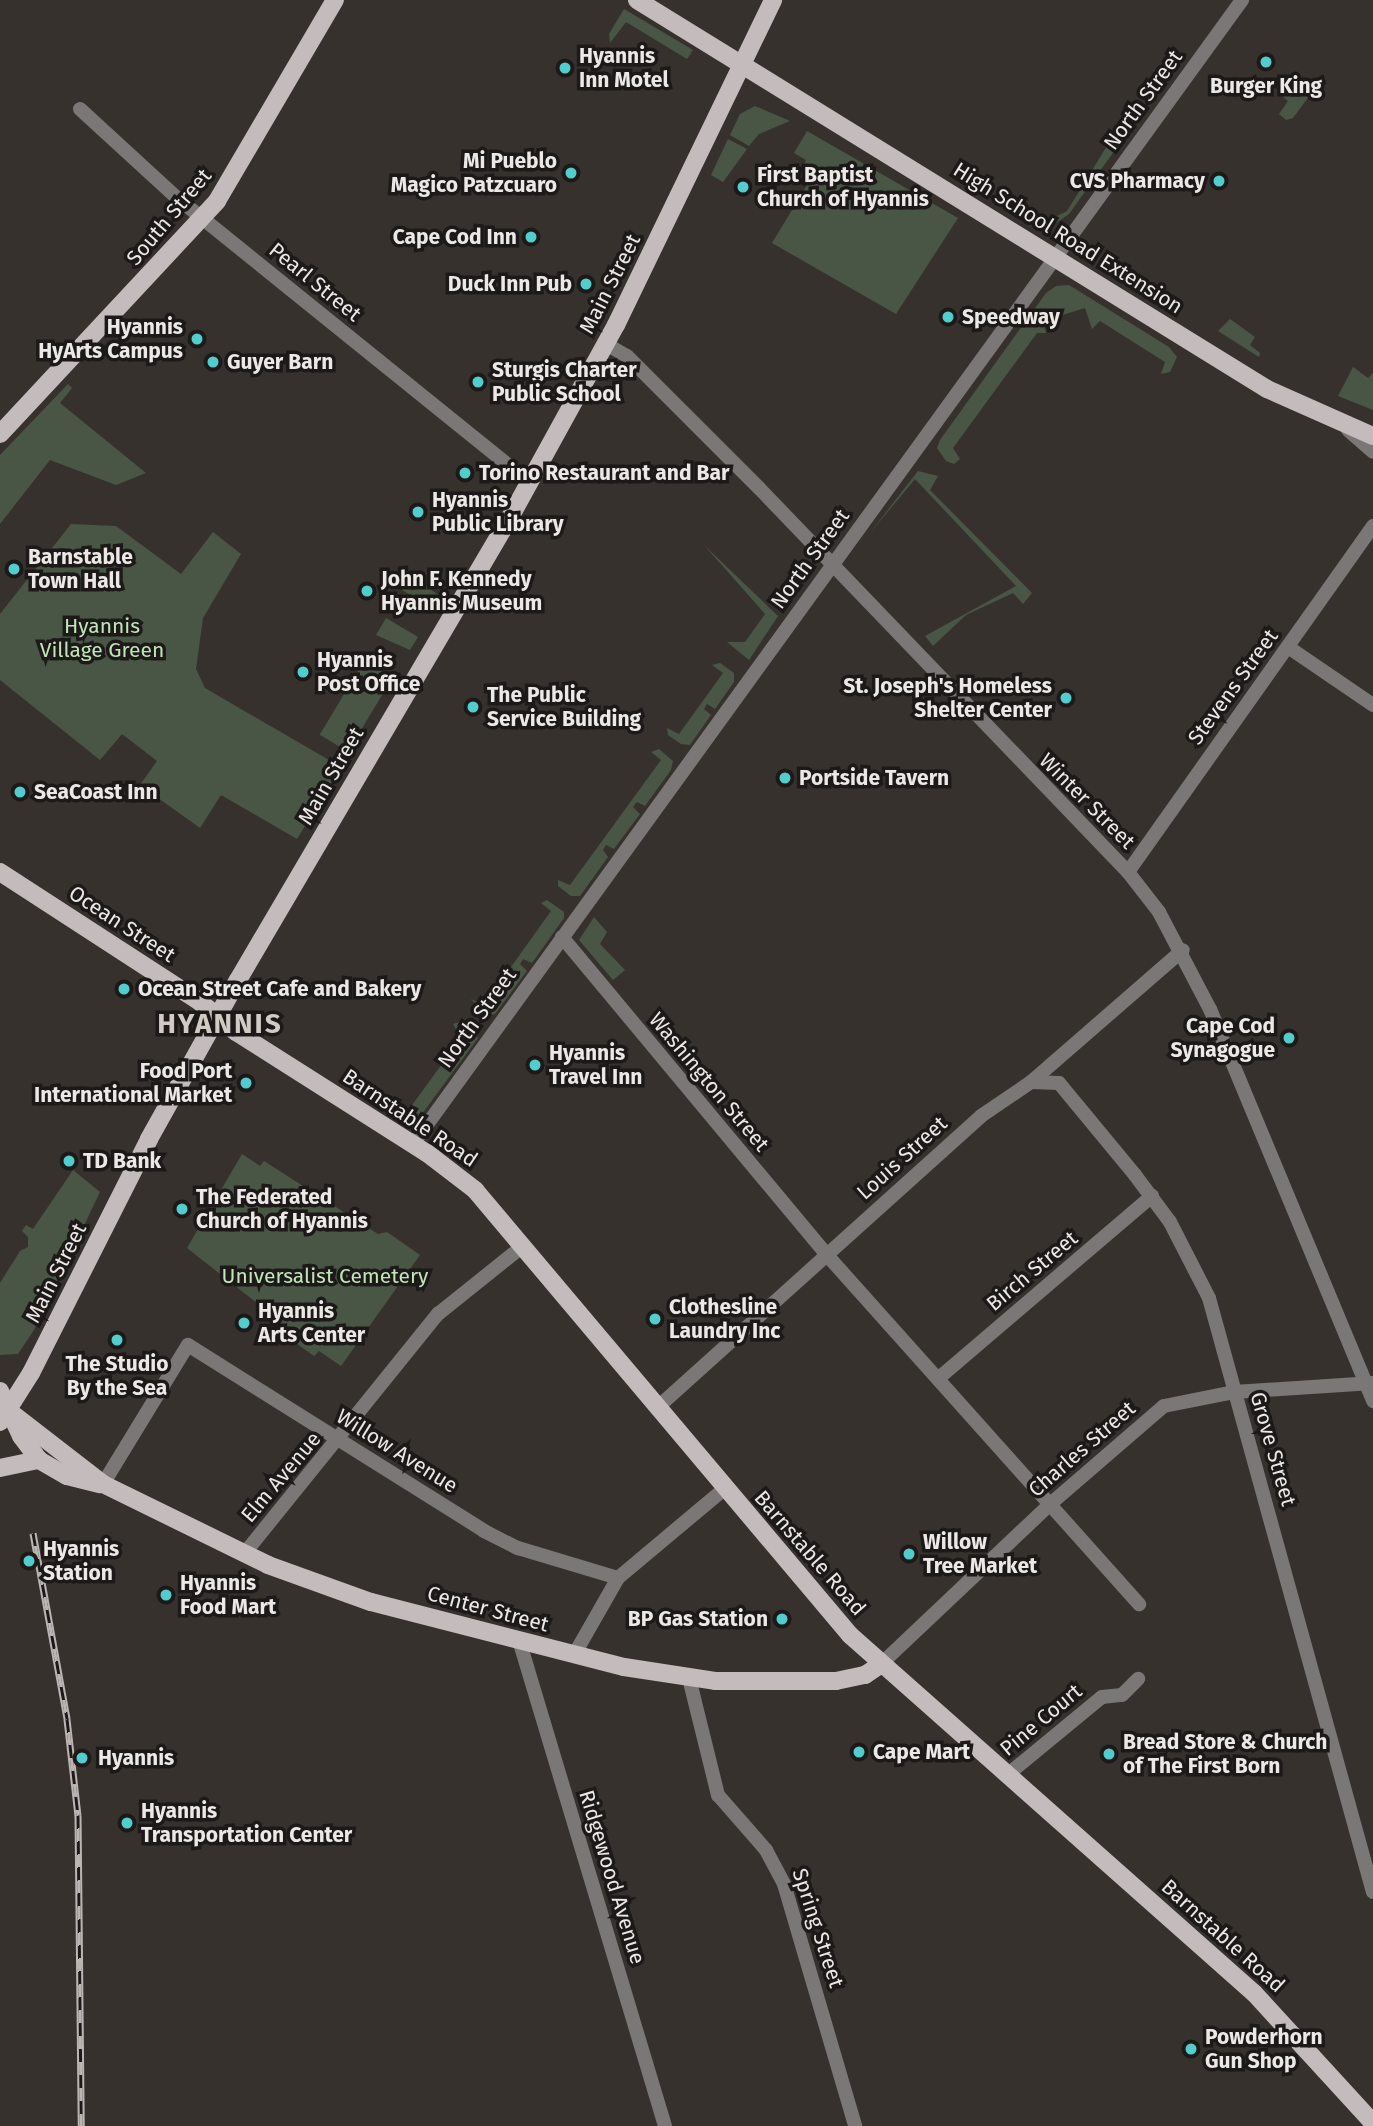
<!DOCTYPE html>
<style>
body{margin:0}
#map{position:relative;width:1373px;height:2126px;overflow:hidden;background:#37312d;font-family:"Fira Sans",sans-serif}
div>[style]{position:absolute}
[style*='--x']{left:calc(var(--x)*1px);top:calc(var(--y)*1px);width:calc(var(--w)*1px);rotate:calc(var(--a)*1deg)}
.green>*{inset:0;background:#495646;transform-origin:0 0}
.minor>*{height:14px;margin:-7px;padding:0 7px;transform-origin:7px;border-radius:7px;background:#7b7777}
.major>*{height:18px;margin:-9px;padding:0 9px;transform-origin:9px;border-radius:9px;background:#c4bbbc}
.rail>*{height:7px;margin-top:-3.5px;transform-origin:0;background:repeating-linear-gradient(90deg,#1c1918 0 13px,#bbb6b3 0 26px);box-sizing:border-box;border-block:2px solid #bbb6b3}
.dots>*{width:19px;height:19px;translate:-50% -50%;box-sizing:border-box;border:4px solid #1c1918;border-radius:50%}
span{translate:-50% -50%;white-space:nowrap;text-align:center;line-height:1.15;-webkit-text-stroke:7px #1c1918;paint-order:stroke}
.poi-label{font-size:21px;color:#ece8e5;font-weight:700}
.left{translate:0 -50%;text-align:left}
.right{translate:-100% -50%;text-align:right}
.street-label{font-size:21px;color:#ece8e5}
.park-label{font-size:21px;color:#c0e5b9}
.district-label{font-size:28px;color:#d2cac5;font-weight:700;letter-spacing:2px}
</style>
<div id="map">
<div class="green">
<i style="clip-path:polygon(624px 9px,693px 50px,687px 59px,626px 22px,610px 43px,609px 34px)"></i>
<i style="clip-path:polygon(1306px 81px,1312px 88px,1310px 95px,1293px 118px,1286px 120px,1279px 114px,1288px 101px,1283px 97px,1292px 85px,1299px 90px)"></i>
<i style="clip-path:polygon(755px 106px,790px 121px,759px 134px,749px 146px,730px 135px,740px 114px)"></i>
<i style="clip-path:polygon(807px 131px,958px 218px,896px 314px,772px 243px,812px 177px,801px 170px,806px 160px,794px 153px)"></i>
<i style="clip-path:polygon(728px 139px,747px 149px,723px 182px,711px 175px)"></i>
<i style="clip-path:polygon(1110px 141px,1120px 143px,1069px 214px,1053px 225px,1053px 218px,1067px 211px)"></i>
<i style="clip-path:polygon(1069px 285px,1169px 347px,1177px 357px,1170px 372px,1161px 374px,1165px 362px,1100px 321px,1092px 329px,1085px 308px,1043px 321px,1046px 333px,1037px 333px,953px 448px,960px 459px,954px 464px,946px 461px,937px 448px,940px 440px,1046px 293px,1056px 286px)"></i>
<i style="clip-path:polygon(1230px 319px,1255px 337px,1250px 345px,1260px 353px,1259px 357px,1218px 331px)"></i>
<i style="clip-path:polygon(1353px 367px,1368px 378px,1373px 373px,1373px 410px,1338px 396px)"></i>
<i style="clip-path:polygon(68px 384px,72px 388px,60px 403px,146px 473px,116px 485px,50px 460px,0 524px,0 455px)"></i>
<i style="clip-path:polygon(918px 471px,938px 476px,930px 490px,1032px 593px,1023px 604px,1013px 593px,966px 615px,933px 646px,925px 636px,1016px 586px,915px 479px,870px 533px)"></i>
<i style="clip-path:polygon(71px 524px,116px 526px,181px 574px,213px 532px,241px 554px,203px 618px,196px 669px,205px 688px,341px 767px,297px 839px,221px 795px,200px 828px,140px 785px,157px 761px,122px 734px,100px 760px,0 680px,0 614px)"></i>
<i style="clip-path:polygon(704px 545px,778px 616px,749px 660px,727px 642px,745px 642px,765px 614px)"></i>
<i style="clip-path:polygon(411px 575px,441px 597px,434px 609px,402px 590px)"></i>
<i style="clip-path:polygon(386px 618px,418px 637px,410px 650px,376px 635px)"></i>
<i style="left:364px;top:661px;width:33px;height:86px;rotate:31deg"></i>
<i style="clip-path:polygon(720px 663px,734px 673px,734px 682px,715px 709px,707px 704px,704px 709px,711px 715px,690px 745px,681px 744px,668px 735px,667px 728px,679px 734px,723px 673px,712px 665px)"></i>
<i style="clip-path:polygon(659px 749px,673px 761px,671px 770px,645px 806px,637px 802px,633px 807px,640px 814px,614px 849px,606px 845px,603px 850px,608px 857px,580px 896px,571px 896px,558px 886px,558px 880px,570px 885px,661px 760px,651px 752px)"></i>
<i style="clip-path:polygon(547px 900px,564px 912px,564px 918px,532px 963px,523px 959px,520px 964px,527px 971px,495px 1014px,487px 1016px,471px 999px,484px 1005px,551px 911px,541px 903px)"></i>
<i style="clip-path:polygon(594px 917px,607px 932px,600px 944px,625px 970px,613px 980px,579px 940px)"></i>
<i style="clip-path:polygon(462px 1021px,478px 1038px,419px 1118px,407px 1119px,359px 1088px,364px 1083px,407px 1112px,461px 1038px,453px 1024px)"></i>
<i style="clip-path:polygon(242px 1154px,260px 1166px,264px 1161px,378px 1234px,387px 1232px,420px 1255px,341px 1366px,319px 1351px,314px 1356px,282px 1333px,286px 1326px,187px 1248px)"></i>
<i style="clip-path:polygon(73px 1170px,100px 1192px,34px 1330px,18px 1354px,0 1355px,0 1283px,20px 1251px,28px 1247px,28px 1237px,22px 1231px,26px 1225px,33px 1229px)"></i>
</div>
<div class="minor">
<i style="--x:80;--y:109;--w:130;--a:42.5"></i>
<i style="--x:176;--y:197;--w:454;--a:38.9"></i>
<i style="--x:606;--y:344;--w:24;--a:30"></i>
<i style="--x:627;--y:356;--w:187;--a:45"></i>
<i style="--x:759;--y:488;--w:533;--a:46.14"></i>
<i style="--x:1128;--y:872;--w:51;--a:52.2"></i>
<i style="--x:1159;--y:912;--w:110;--a:62.3"></i>
<i style="--x:1210;--y:1009;--w:425;--a:67.4"></i>
<i style="--x:1348;--y:430;--w:33;--a:41"></i>
<i style="--x:1288;--y:647;--w:103;--a:34.3"></i>
<i style="--x:1128;--y:872;--w:424;--a:-54.7"></i>
<i style="--x:562;--y:937;--w:413;--a:50.2"></i>
<i style="--x:826;--y:1254;--w:470;--a:48.2"></i>
<i style="--x:1031;--y:1082;--w:28;--a:2"></i>
<i style="--x:1059;--y:1083;--w:119;--a:50.4"></i>
<i style="--x:1135;--y:1175;--w:59;--a:53.3"></i>
<i style="--x:1170;--y:1222;--w:85;--a:62.8"></i>
<i style="--x:1209;--y:1298;--w:616;--a:74.57"></i>
<i style="--x:413;--y:1144;--w:1413;--a:-54.07"></i>
<i style="--x:940;--y:1377;--w:279;--a:-40.5"></i>
<i style="--x:658;--y:1407;--w:435;--a:-42"></i>
<i style="--x:981;--y:1116;--w:60;--a:-34.2"></i>
<i style="--x:1031;--y:1082;--w:201;--a:-41"></i>
<i style="--x:103;--y:1484;--w:163;--a:-58.6"></i>
<i style="--x:188;--y:1345;--w:350;--a:32.1"></i>
<i style="--x:484;--y:1531;--w:38;--a:27"></i>
<i style="--x:518;--y:1548;--w:104;--a:16.7"></i>
<i style="--x:618;--y:1578;--w:138;--a:-40"></i>
<i style="--x:244;--y:1554;--w:309;--a:-51.1"></i>
<i style="--x:438;--y:1314;--w:109;--a:-38.7"></i>
<i style="--x:519;--y:1640;--w:507;--a:73.28"></i>
<i style="--x:574;--y:1655;--w:89;--a:-60.3"></i>
<i style="--x:880;--y:1665;--w:231;--a:-43.4"></i>
<i style="--x:1048;--y:1506;--w:153;--a:-40.8"></i>
<i style="--x:1164;--y:1406;--w:71;--a:-11.3"></i>
<i style="--x:1234;--y:1392;--w:139;--a:-3.7"></i>
<i style="--x:689;--y:1678;--w:121;--a:76.1"></i>
<i style="--x:718;--y:1795;--w:73;--a:48.9"></i>
<i style="--x:766;--y:1850;--w:38;--a:62"></i>
<i style="--x:784;--y:1884;--w:252;--a:73.6"></i>
<i style="--x:1006;--y:1776;--w:124;--a:-39.5"></i>
<i style="--x:1102;--y:1697;--w:20;--a:-6"></i>
<i style="--x:1122;--y:1695;--w:23;--a:-45"></i>
</div>
<div class="major">
<i style="--x:637;--y:0;--w:740;--a:31.69"></i>
<i style="--x:1267;--y:389;--w:116;--a:23.9"></i>
<i style="--x:0;--y:434;--w:318;--a:-47"></i>
<i style="--x:217;--y:201;--w:233;--a:-59.6"></i>
<i style="--x:0;--y:872;--w:239;--a:33"></i>
<i style="--x:200;--y:1002;--w:47;--a:39.8"></i>
<i style="--x:236;--y:1032;--w:226;--a:32.4"></i>
<i style="--x:427;--y:1153;--w:61;--a:37.6"></i>
<i style="--x:475;--y:1190;--w:582;--a:49.88"></i>
<i style="--x:850;--y:1635;--w:540;--a:41.55"></i>
<i style="--x:1254;--y:1993;--w:176;--a:47.5"></i>
<i style="--x:0;--y:1391;--w:50;--a:65"></i>
<i style="--x:21;--y:1436;--w:30;--a:53"></i>
<i style="--x:39;--y:1460;--w:32;--a:30"></i>
<i style="--x:67;--y:1476;--w:34;--a:14"></i>
<i style="--x:9;--y:1411;--w:119;--a:37.8"></i>
<i style="--x:103;--y:1484;--w:184;--a:26.1"></i>
<i style="--x:268;--y:1565;--w:109;--a:19.8"></i>
<i style="--x:371;--y:1602;--w:261;--a:14.4"></i>
<i style="--x:624;--y:1667;--w:92;--a:8.7"></i>
<i style="--x:715;--y:1681;--w:121;--a:0"></i>
<i style="--x:836;--y:1681;--w:30;--a:-12"></i>
<i style="--x:865;--y:1675;--w:18;--a:-34"></i>
<i style="--x:0;--y:1422;--w:58;--a:-57.7"></i>
<i style="--x:31;--y:1373;--w:262;--a:-63.2"></i>
<i style="--x:149;--y:1139;--w:182;--a:-60.8"></i>
<i style="--x:238;--y:980;--w:541;--a:-59.55"></i>
<i style="--x:512;--y:514;--w:216;--a:-61.2"></i>
<i style="--x:616;--y:325;--w:361;--a:-64.2"></i>
<i style="--x:0;--y:1468;--w:40;--a:-12"></i>
</div>
<div class="rail">
<i style="--x:33;--y:1533;--w:189;--a:79.6"></i>
<i style="--x:67;--y:1719;--w:97;--a:83.5"></i>
<i style="--x:78;--y:1815;--w:311;--a:89.4"></i>
</div>
<div class="dots">
<i style="left:1266px;top:62px;background:#52cdce"></i>
<i style="left:565px;top:68px;background:#52cdce"></i>
<i style="left:571px;top:173px;background:#52cdce"></i>
<i style="left:1219px;top:181px;background:#52cdce"></i>
<i style="left:743px;top:187px;background:#52cdce"></i>
<i style="left:531px;top:237px;background:#52cdce"></i>
<i style="left:586px;top:284px;background:#52cdce"></i>
<i style="left:948px;top:317px;background:#52cdce"></i>
<i style="left:197px;top:339px;background:#52cdce"></i>
<i style="left:213px;top:362px;background:#52cdce"></i>
<i style="left:478px;top:382px;background:#52cdce"></i>
<i style="left:465px;top:473px;background:#52cdce"></i>
<i style="left:418px;top:512px;background:#52cdce"></i>
<i style="left:14px;top:569px;background:#52cdce"></i>
<i style="left:367px;top:591px;background:#52cdce"></i>
<i style="left:303px;top:672px;background:#52cdce"></i>
<i style="left:1066px;top:698px;background:#52cdce"></i>
<i style="left:473px;top:707px;background:#52cdce"></i>
<i style="left:785px;top:778px;background:#52cdce"></i>
<i style="left:20px;top:792px;background:#52cdce"></i>
<i style="left:124px;top:989px;background:#52cdce"></i>
<i style="left:1289px;top:1038px;background:#52cdce"></i>
<i style="left:535px;top:1065px;background:#52cdce"></i>
<i style="left:246px;top:1083px;background:#52cdce"></i>
<i style="left:69px;top:1161px;background:#52cdce"></i>
<i style="left:182px;top:1209px;background:#52cdce"></i>
<i style="left:655px;top:1319px;background:#52cdce"></i>
<i style="left:244px;top:1323px;background:#52cdce"></i>
<i style="left:117px;top:1340px;background:#52cdce"></i>
<i style="left:909px;top:1554px;background:#52cdce"></i>
<i style="left:29px;top:1561px;background:#52cdce"></i>
<i style="left:166px;top:1595px;background:#52cdce"></i>
<i style="left:782px;top:1619px;background:#52cdce"></i>
<i style="left:859px;top:1752px;background:#52cdce"></i>
<i style="left:1109px;top:1754px;background:#52cdce"></i>
<i style="left:82px;top:1758px;background:#52cdce"></i>
<i style="left:127px;top:1823px;background:#52cdce"></i>
<i style="left:1191px;top:2049px;background:#52cdce"></i>
</div>
<div class="poi-label">
<span class="left" style="left:579px;top:68px">Hyannis<br>Inn Motel</span>
<span style="left:1266px;top:86px">Burger King</span>
<span class="right" style="left:557px;top:173px">Mi Pueblo<br>Magico Patzcuaro</span>
<span class="left" style="left:757px;top:187px">First Baptist<br>Church of Hyannis</span>
<span class="right" style="left:1205px;top:181px">CVS Pharmacy</span>
<span class="right" style="left:517px;top:237px">Cape Cod Inn</span>
<span class="right" style="left:572px;top:284px">Duck Inn Pub</span>
<span class="left" style="left:962px;top:317px">Speedway</span>
<span class="right" style="left:183px;top:339px">Hyannis<br>HyArts Campus</span>
<span class="left" style="left:227px;top:362px">Guyer Barn</span>
<span class="left" style="left:492px;top:382px">Sturgis Charter<br>Public School</span>
<span class="left" style="left:479px;top:473px">Torino Restaurant and Bar</span>
<span class="left" style="left:432px;top:512px">Hyannis<br>Public Library</span>
<span class="left" style="left:28px;top:569px">Barnstable<br>Town Hall</span>
<span class="left" style="left:381px;top:591px">John F. Kennedy<br>Hyannis Museum</span>
<span class="left" style="left:317px;top:672px">Hyannis<br>Post Office</span>
<span class="right" style="left:1052px;top:698px">St. Joseph's Homeless<br>Shelter Center</span>
<span class="left" style="left:487px;top:707px">The Public<br>Service Building</span>
<span class="left" style="left:799px;top:778px">Portside Tavern</span>
<span class="left" style="left:34px;top:792px">SeaCoast Inn</span>
<span class="left" style="left:138px;top:989px">Ocean Street Cafe and Bakery</span>
<span class="right" style="left:1275px;top:1038px">Cape Cod<br>Synagogue</span>
<span class="left" style="left:549px;top:1065px">Hyannis<br>Travel Inn</span>
<span class="right" style="left:232px;top:1083px">Food Port<br>International Market</span>
<span class="left" style="left:83px;top:1161px">TD Bank</span>
<span class="left" style="left:196px;top:1209px">The Federated<br>Church of Hyannis</span>
<span class="left" style="left:669px;top:1319px">Clothesline<br>Laundry Inc</span>
<span class="left" style="left:258px;top:1323px">Hyannis<br>Arts Center</span>
<span style="left:117px;top:1376px">The Studio<br>By the Sea</span>
<span class="left" style="left:923px;top:1554px">Willow<br>Tree Market</span>
<span class="left" style="left:43px;top:1561px">Hyannis<br>Station</span>
<span class="left" style="left:180px;top:1595px">Hyannis<br>Food Mart</span>
<span class="right" style="left:768px;top:1619px">BP Gas Station</span>
<span class="left" style="left:1123px;top:1754px">Bread Store &amp; Church<br>of The First Born</span>
<span class="left" style="left:873px;top:1752px">Cape Mart</span>
<span class="left" style="left:98px;top:1758px">Hyannis</span>
<span class="left" style="left:141px;top:1823px">Hyannis<br>Transportation Center</span>
<span class="left" style="left:1205px;top:2049px">Powderhorn<br>Gun Shop</span>
</div>
<div class="street-label">
<span style="left:1143px;top:100px;rotate:-54deg">North Street</span>
<span style="left:169px;top:217px;rotate:-50deg">South Street</span>
<span style="left:1068px;top:238px;rotate:32deg">High School Road Extension</span>
<span style="left:315px;top:282px;rotate:39deg">Pearl Street</span>
<span style="left:610px;top:284px;rotate:-63deg">Main Street</span>
<span style="left:810px;top:559px;rotate:-54deg">North Street</span>
<span style="left:1233px;top:687px;rotate:-54deg">Stevens Street</span>
<span style="left:331px;top:776px;rotate:-60deg">Main Street</span>
<span style="left:1087px;top:801px;rotate:45deg">Winter Street</span>
<span style="left:122px;top:924px;rotate:33deg">Ocean Street</span>
<span style="left:477px;top:1018px;rotate:-54deg">North Street</span>
<span style="left:709px;top:1082px;rotate:50deg">Washington Street</span>
<span style="left:410px;top:1118px;rotate:34deg">Barnstable Road</span>
<span style="left:902px;top:1158px;rotate:-42deg">Louis Street</span>
<span style="left:1032px;top:1271px;rotate:-40deg">Birch Street</span>
<span style="left:56px;top:1273px;rotate:-63deg">Main Street</span>
<span style="left:1082px;top:1449px;rotate:-41deg">Charles Street</span>
<span style="left:1273px;top:1449px;rotate:74deg">Grove Street</span>
<span style="left:397px;top:1451px;rotate:32deg">Willow Avenue</span>
<span style="left:281px;top:1477px;rotate:-50deg">Elm Avenue</span>
<span style="left:810px;top:1553px;rotate:49deg">Barnstable Road</span>
<span style="left:488px;top:1609px;rotate:15deg">Center Street</span>
<span style="left:1041px;top:1720px;rotate:-40deg">Pine Court</span>
<span style="left:612px;top:1877px;rotate:73deg">Ridgewood Avenue</span>
<span style="left:818px;top:1928px;rotate:72deg">Spring Street</span>
<span style="left:1223px;top:1936px;rotate:42deg">Barnstable Road</span>
</div>
<div class="park-label">
<span style="left:102px;top:638px">Hyannis<br>Village Green</span>
<span style="left:325px;top:1276px">Universalist Cemetery</span>
</div>
<div class="district-label">
<span style="left:220px;top:1024px">HYANNIS</span>
</div>
</div>
